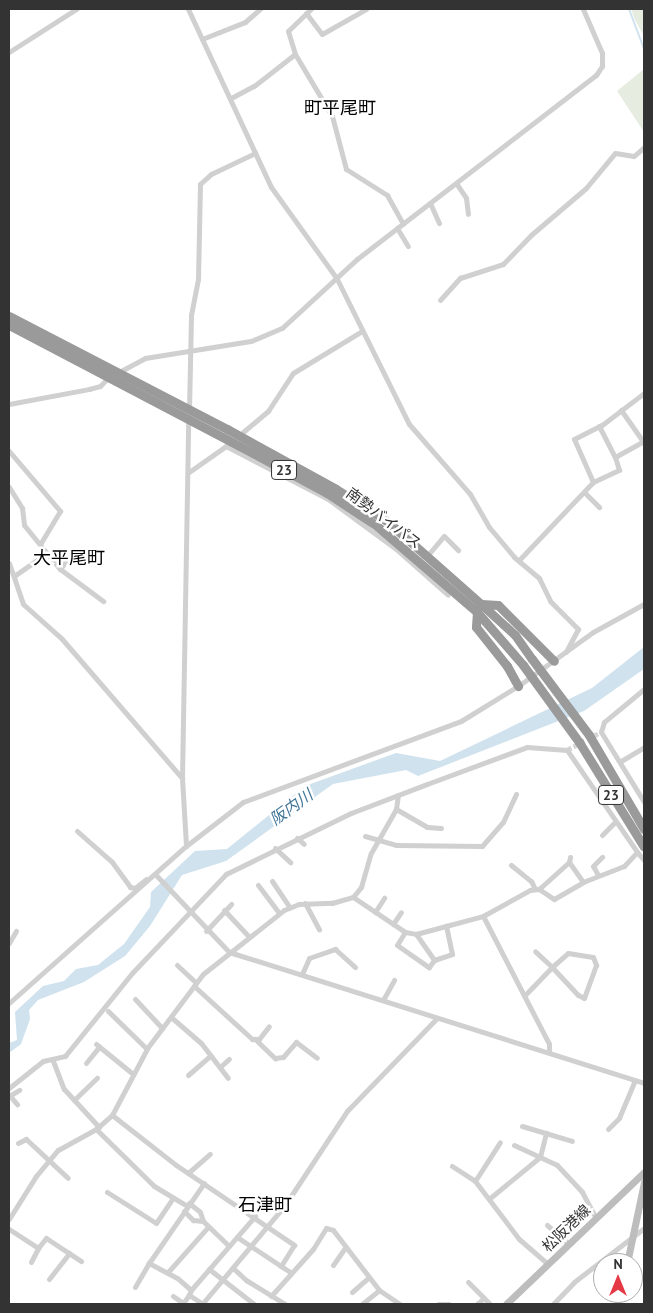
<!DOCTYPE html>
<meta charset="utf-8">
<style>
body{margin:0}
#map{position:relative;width:653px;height:1313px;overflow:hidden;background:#fff;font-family:"PT Sans","Noto Sans JP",sans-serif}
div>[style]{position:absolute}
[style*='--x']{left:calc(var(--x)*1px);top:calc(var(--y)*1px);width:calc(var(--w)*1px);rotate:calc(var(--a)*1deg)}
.green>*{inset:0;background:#e6ecdf}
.water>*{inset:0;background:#cfe2ee}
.stream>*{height:2px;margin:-1px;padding:0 1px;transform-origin:1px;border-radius:1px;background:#cfe2ee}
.street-tunnel>*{height:5px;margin-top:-2.5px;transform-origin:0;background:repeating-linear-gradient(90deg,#d6d6d6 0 5px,transparent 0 7.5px)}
.street>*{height:5px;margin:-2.5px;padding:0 2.5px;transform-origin:2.5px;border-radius:2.5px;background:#d0d0d0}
.secondary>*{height:7px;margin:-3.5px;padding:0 3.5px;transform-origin:3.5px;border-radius:3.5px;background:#bdbdbd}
.highway>*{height:9px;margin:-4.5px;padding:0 4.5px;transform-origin:4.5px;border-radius:4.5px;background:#9a9a9a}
.highway-bridge>*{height:9px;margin:-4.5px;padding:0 4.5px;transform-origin:4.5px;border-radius:4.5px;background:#9a9a9a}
span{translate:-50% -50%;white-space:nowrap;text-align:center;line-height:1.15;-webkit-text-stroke:5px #fff;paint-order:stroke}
.shield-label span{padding:1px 4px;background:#fff;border:1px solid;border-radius:4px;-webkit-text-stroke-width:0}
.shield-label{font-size:14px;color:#333;font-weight:700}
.street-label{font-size:15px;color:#333}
.water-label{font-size:16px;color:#3f7597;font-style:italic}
.quarter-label{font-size:18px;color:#000}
.frame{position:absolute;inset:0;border:10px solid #333;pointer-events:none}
.north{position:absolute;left:593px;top:1253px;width:50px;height:50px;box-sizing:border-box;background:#fff;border:1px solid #adadad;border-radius:50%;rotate:0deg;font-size:14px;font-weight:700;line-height:20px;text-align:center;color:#333}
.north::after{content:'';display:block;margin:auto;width:18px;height:22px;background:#e63946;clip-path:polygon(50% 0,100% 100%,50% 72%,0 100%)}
</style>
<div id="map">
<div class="green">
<i style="clip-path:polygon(631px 9px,644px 9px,644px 36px,635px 20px)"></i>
<i style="clip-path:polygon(644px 69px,644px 132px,617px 91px)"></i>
</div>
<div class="water">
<i style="clip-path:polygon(644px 647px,644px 669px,584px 711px,418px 776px,406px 770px,333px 784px,226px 861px,182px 875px,150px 926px,125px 956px,84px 982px,38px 1000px,29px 1010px,30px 1019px,21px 1044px,9px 1053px,9px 1043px,17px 1040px,15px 1012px,43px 986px,64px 981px,76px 969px,98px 965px,124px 944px,150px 907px,151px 892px,195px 851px,227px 849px,305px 786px,396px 753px,440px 761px,592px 688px)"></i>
</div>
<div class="stream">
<i style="--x:629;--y:9;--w:43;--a:69.4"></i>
</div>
<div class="street-tunnel">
<i style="--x:567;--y:750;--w:38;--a:-28"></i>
</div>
<div class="street">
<i style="--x:188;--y:9;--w:196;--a:65"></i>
<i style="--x:271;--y:187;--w:113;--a:54.3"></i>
<i style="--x:337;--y:279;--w:162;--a:63.6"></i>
<i style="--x:409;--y:424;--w:93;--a:48.9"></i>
<i style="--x:470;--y:494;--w:38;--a:60"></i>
<i style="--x:489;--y:527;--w:39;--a:50"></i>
<i style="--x:514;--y:557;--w:33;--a:40"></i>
<i style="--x:539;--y:578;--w:25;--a:64"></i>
<i style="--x:550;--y:601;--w:40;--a:45"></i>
<i style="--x:578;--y:629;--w:26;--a:118"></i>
<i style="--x:306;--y:13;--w:26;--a:53"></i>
<i style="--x:322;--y:34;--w:51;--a:-29.6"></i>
<i style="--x:202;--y:39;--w:46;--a:-21.6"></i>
<i style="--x:245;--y:22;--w:20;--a:-41"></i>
<i style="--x:9;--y:52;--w:80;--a:-32.7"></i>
<i style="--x:295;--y:54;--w:72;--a:59.2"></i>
<i style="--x:332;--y:116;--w:55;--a:75.2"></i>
<i style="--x:346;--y:169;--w:49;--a:32.4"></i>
<i style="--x:387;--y:195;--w:33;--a:61"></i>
<i style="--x:231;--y:98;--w:26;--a:-28"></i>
<i style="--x:254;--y:86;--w:52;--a:-38"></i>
<i style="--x:295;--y:54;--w:24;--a:-107"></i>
<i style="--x:288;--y:31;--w:32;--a:-44"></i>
<i style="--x:456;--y:183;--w:18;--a:56"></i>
<i style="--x:466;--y:198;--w:16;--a:83"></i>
<i style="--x:430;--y:203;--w:22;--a:66"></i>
<i style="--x:397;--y:228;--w:21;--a:59"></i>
<i style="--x:440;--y:300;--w:30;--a:-48"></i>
<i style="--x:460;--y:278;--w:45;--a:-18"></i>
<i style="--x:503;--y:264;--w:40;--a:-46"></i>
<i style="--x:531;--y:235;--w:72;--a:-40.5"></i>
<i style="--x:586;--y:188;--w:45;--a:-50.4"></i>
<i style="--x:615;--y:153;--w:19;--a:9"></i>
<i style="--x:634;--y:156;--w:13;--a:-42"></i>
<i style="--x:117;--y:373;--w:32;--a:-28"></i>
<i style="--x:145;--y:358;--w:107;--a:-9.1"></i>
<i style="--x:251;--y:341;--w:34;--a:-23"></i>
<i style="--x:282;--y:328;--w:102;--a:-42.6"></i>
<i style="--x:357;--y:259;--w:302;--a:-37.6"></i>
<i style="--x:596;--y:75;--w:11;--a:-56"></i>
<i style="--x:602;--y:66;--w:13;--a:-90"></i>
<i style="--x:602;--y:53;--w:48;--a:-113.4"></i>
<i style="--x:9;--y:404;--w:81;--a:-10.6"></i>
<i style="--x:89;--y:389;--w:11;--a:-15"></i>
<i style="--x:100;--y:386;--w:13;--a:-45"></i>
<i style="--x:621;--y:410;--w:39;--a:55"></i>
<i style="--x:189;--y:411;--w:96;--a:-88.8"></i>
<i style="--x:191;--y:315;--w:37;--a:-79"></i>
<i style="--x:198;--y:279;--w:95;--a:-88.8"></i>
<i style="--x:200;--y:184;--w:15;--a:-42"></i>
<i style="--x:211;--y:174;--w:49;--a:-25.5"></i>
<i style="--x:599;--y:426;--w:35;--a:63"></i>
<i style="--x:243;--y:432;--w:33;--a:-40"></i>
<i style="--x:268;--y:411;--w:45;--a:-56.7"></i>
<i style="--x:293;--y:373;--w:81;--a:-31.3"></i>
<i style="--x:9;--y:451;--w:79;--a:49.6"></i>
<i style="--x:60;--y:511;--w:37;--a:121"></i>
<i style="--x:189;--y:472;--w:45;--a:-35.1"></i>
<i style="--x:226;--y:446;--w:115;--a:27.5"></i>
<i style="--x:328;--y:499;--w:84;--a:36.3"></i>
<i style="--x:396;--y:549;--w:69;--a:41.5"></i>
<i style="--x:593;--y:482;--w:47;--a:-113.8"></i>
<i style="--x:574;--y:439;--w:31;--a:-27"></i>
<i style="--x:602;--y:425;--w:53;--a:-37.3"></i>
<i style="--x:9;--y:487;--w:25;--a:58"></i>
<i style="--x:22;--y:508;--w:17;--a:83"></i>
<i style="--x:24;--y:525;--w:36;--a:51"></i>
<i style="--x:47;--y:553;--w:40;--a:145.1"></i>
<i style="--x:585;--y:493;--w:20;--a:45"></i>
<i style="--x:47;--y:553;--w:21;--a:51"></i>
<i style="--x:60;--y:569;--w:54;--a:36.7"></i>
<i style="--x:427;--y:556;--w:26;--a:-50"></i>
<i style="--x:444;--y:536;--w:20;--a:45"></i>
<i style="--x:519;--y:560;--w:108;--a:-46.5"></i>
<i style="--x:593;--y:482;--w:29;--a:-25"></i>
<i style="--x:619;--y:470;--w:14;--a:-107"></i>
<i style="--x:615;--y:457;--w:33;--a:-29"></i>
<i style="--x:9;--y:563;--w:43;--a:71.1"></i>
<i style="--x:23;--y:604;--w:52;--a:41.9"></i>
<i style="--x:62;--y:639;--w:184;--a:49.2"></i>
<i style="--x:182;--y:778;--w:68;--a:86.6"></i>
<i style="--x:60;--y:569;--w:18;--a:-52"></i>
<i style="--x:644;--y:689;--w:52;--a:140.5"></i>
<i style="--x:604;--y:722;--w:10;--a:107"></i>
<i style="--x:601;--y:732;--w:82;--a:58.4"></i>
<i style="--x:621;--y:761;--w:27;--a:-31"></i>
<i style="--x:182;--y:778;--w:359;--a:-89"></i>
<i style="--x:396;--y:809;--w:36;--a:30"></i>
<i style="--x:427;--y:827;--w:14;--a:4"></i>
<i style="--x:77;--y:831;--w:47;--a:41.5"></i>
<i style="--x:112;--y:862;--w:31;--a:54"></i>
<i style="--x:130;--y:887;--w:5;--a:11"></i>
<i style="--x:135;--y:888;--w:14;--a:-39"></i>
<i style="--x:602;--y:835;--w:18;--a:-45"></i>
<i style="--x:365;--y:836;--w:32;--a:16"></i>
<i style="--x:396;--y:845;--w:86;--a:0.7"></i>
<i style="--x:482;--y:846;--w:32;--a:-49"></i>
<i style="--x:503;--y:822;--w:31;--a:-65"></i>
<i style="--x:297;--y:838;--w:9;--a:41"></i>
<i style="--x:275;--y:848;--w:21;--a:43"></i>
<i style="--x:570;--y:857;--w:5;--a:101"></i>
<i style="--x:569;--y:862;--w:24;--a:55"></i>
<i style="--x:511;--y:865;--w:26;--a:39"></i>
<i style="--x:531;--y:881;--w:9;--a:63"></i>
<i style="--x:155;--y:874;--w:108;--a:46.5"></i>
<i style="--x:229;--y:952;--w:435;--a:17.5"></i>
<i style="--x:598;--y:875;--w:10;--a:-119"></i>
<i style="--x:593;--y:866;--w:13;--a:-45"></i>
<i style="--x:272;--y:881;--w:32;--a:56"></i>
<i style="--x:258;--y:885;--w:35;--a:53"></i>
<i style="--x:539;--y:889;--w:40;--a:-42"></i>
<i style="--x:353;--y:897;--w:13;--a:-51"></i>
<i style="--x:361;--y:887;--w:35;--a:-74"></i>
<i style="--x:371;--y:853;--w:51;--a:-60.4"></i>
<i style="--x:396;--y:809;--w:14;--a:-82"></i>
<i style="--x:305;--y:903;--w:30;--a:62"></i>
<i style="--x:224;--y:910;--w:37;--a:47"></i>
<i style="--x:375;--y:912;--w:17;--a:-57"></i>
<i style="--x:483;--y:916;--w:144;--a:62.7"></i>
<i style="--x:549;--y:1044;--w:7;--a:90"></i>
<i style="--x:393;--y:924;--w:14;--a:-56"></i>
<i style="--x:206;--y:931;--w:37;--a:-47"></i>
<i style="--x:405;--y:932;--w:15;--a:122"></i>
<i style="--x:397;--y:945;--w:39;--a:35"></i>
<i style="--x:429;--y:967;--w:9;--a:-54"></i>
<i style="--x:434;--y:960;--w:19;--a:-18"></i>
<i style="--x:452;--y:954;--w:29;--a:-102"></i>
<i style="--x:416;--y:934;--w:32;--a:55"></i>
<i style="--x:9;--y:943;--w:14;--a:-60"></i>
<i style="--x:177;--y:965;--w:26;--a:43"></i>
<i style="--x:302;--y:974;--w:17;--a:-66"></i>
<i style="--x:309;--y:958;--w:28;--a:-19"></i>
<i style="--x:335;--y:949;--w:27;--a:42"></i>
<i style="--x:194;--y:986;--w:79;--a:42.4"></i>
<i style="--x:252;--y:1039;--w:7;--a:0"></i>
<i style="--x:259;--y:1039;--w:16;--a:-52"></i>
<i style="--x:524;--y:996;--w:40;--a:-46"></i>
<i style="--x:552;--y:967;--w:21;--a:-41"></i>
<i style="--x:568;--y:953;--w:25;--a:9"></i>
<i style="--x:593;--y:957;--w:9;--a:69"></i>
<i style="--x:596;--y:965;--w:35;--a:110"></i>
<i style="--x:584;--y:998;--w:7;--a:-153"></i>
<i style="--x:578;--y:995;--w:38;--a:-133"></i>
<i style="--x:552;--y:967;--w:23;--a:-137"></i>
<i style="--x:135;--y:999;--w:40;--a:47"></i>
<i style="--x:383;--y:1000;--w:23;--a:-61"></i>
<i style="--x:9;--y:1003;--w:237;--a:-41.6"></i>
<i style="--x:186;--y:846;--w:72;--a:-37.7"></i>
<i style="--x:243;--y:802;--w:233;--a:-20.4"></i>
<i style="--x:461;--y:721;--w:67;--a:-31.6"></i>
<i style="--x:518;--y:686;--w:92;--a:-35.8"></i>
<i style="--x:593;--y:632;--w:58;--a:-28.8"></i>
<i style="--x:108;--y:1011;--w:54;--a:44.3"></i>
<i style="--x:171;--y:1017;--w:40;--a:41"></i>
<i style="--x:201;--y:1043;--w:44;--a:52.4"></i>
<i style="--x:255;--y:1039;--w:28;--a:44"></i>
<i style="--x:275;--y:1058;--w:8;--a:-7"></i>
<i style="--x:283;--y:1057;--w:20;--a:-49"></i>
<i style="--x:296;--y:1042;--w:26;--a:37"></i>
<i style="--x:96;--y:1044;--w:48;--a:39"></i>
<i style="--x:53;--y:1061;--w:30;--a:69"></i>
<i style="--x:64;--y:1089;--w:52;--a:47.4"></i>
<i style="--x:86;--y:1063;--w:21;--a:-51"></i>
<i style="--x:220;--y:1067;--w:12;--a:-42"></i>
<i style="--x:188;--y:1075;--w:30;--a:-41"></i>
<i style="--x:9;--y:1088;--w:43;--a:-38.5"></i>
<i style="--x:43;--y:1061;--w:23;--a:-13"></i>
<i style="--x:65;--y:1056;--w:107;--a:-51.1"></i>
<i style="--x:132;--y:973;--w:137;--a:-46.5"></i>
<i style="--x:226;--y:874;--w:139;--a:-26"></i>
<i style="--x:351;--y:813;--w:81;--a:-20.9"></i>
<i style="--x:427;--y:784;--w:107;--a:-20.3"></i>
<i style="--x:527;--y:747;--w:40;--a:4.3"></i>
<i style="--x:567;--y:750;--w:124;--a:55.5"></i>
<i style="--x:9;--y:1096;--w:12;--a:-31"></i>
<i style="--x:10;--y:1096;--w:11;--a:49"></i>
<i style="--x:74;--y:1100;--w:32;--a:-44"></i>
<i style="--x:112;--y:1115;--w:81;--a:38"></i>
<i style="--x:176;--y:1165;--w:143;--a:34.1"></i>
<i style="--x:294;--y:1245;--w:25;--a:122"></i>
<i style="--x:522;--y:1126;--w:52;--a:16.7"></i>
<i style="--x:96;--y:1129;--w:81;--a:44.5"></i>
<i style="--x:154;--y:1186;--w:39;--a:31"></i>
<i style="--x:608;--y:1129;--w:16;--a:-45"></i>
<i style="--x:619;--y:1118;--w:41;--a:-67.2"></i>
<i style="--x:18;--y:1143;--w:9;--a:-27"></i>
<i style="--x:26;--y:1139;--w:57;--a:42.9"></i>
<i style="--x:514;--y:1145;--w:47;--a:24.9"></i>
<i style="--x:557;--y:1165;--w:37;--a:47"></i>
<i style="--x:582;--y:1192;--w:30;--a:62"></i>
<i style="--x:452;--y:1166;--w:27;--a:33"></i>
<i style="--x:475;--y:1181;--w:73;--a:52.8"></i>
<i style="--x:519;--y:1239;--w:38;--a:41"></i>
<i style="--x:188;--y:1173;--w:29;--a:-41"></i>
<i style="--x:475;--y:1181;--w:46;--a:-57.3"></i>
<i style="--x:107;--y:1192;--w:58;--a:32.3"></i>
<i style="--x:156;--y:1223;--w:30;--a:-56"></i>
<i style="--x:490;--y:1198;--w:65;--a:-39.4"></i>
<i style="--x:540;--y:1157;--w:25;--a:-76"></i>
<i style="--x:189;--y:1203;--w:14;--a:39"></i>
<i style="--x:200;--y:1212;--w:9;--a:72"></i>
<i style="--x:184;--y:1211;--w:13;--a:45"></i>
<i style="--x:193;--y:1220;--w:10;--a:6"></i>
<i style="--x:203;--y:1221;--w:36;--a:44"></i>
<i style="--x:9;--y:1219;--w:51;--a:-57.9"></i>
<i style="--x:36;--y:1176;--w:34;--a:-50"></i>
<i style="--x:58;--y:1150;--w:43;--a:-28.9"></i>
<i style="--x:96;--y:1129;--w:21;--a:-41"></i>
<i style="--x:112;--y:1115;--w:77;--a:-62.1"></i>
<i style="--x:148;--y:1047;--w:91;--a:-53"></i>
<i style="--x:203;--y:974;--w:103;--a:-38.3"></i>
<i style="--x:284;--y:910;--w:16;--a:-22"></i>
<i style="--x:299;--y:904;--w:33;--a:-2"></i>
<i style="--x:332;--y:903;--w:22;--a:-16"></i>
<i style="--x:353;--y:897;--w:63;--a:33.9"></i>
<i style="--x:405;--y:932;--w:11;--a:10"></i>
<i style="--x:416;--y:934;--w:69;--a:-15"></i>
<i style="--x:483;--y:916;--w:54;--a:-29"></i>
<i style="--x:530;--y:890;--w:9;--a:-6"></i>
<i style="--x:539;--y:889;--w:18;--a:34"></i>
<i style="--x:554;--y:899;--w:34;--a:-30"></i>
<i style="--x:583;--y:882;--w:44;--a:-21.3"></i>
<i style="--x:624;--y:866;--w:19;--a:-47"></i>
<i style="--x:637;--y:852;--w:11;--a:49"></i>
<i style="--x:547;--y:1225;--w:29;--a:41"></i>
<i style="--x:9;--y:1229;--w:35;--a:33"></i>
<i style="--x:38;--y:1248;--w:13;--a:-51"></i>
<i style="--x:46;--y:1238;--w:42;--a:33.3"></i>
<i style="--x:237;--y:1237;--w:64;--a:33.4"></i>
<i style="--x:31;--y:1262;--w:16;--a:-63"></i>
<i style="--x:333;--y:1265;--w:21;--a:-55"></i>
<i style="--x:233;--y:1268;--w:18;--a:43"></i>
<i style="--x:246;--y:1280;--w:46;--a:31.6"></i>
<i style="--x:209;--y:1269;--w:57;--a:37.9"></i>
<i style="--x:168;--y:1272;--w:60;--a:-48.4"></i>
<i style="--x:49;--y:1279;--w:33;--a:-52"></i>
<i style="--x:468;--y:1282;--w:23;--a:45"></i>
<i style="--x:135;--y:1287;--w:28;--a:-60"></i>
<i style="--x:191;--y:1290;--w:18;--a:-139"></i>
<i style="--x:177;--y:1278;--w:32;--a:-152"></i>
<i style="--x:149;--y:1263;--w:97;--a:-55.5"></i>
<i style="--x:352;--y:1292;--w:21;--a:-41"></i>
<i style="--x:173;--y:1296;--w:12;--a:35"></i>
<i style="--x:183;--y:1303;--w:10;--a:-53"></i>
<i style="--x:271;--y:1296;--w:63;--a:-48.2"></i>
<i style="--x:313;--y:1249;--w:25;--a:-58"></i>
<i style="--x:326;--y:1228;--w:7;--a:16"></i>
<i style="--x:333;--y:1230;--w:76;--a:52.5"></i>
<i style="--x:379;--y:1290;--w:25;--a:34"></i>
<i style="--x:202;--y:1304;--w:129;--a:-50"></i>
<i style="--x:285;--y:1205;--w:113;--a:-56.6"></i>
<i style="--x:347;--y:1111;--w:129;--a:-45.9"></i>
<i style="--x:203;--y:1304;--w:17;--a:-147"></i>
<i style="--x:189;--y:1295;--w:5;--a:-68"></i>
<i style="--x:191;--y:1290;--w:98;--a:-49.1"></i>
<i style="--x:362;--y:1304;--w:22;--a:-39"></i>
<i style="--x:438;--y:1304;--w:11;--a:0"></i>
<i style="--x:477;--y:1304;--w:9;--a:-41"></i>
<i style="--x:484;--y:1298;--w:8;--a:45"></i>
<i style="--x:553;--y:1304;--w:30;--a:-46"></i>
<i style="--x:574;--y:1282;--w:88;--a:-37.6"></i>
</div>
<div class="secondary">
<i style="--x:627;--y:1263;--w:83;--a:-78.1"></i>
<i style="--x:506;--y:1304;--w:191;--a:-43.7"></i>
<i style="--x:618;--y:1304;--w:11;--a:-80"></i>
</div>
<div class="highway">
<i style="--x:9;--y:316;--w:246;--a:27.4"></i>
<i style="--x:227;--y:429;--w:124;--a:28.8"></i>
<i style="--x:336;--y:489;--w:62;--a:32.4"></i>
<i style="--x:388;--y:522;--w:124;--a:41.4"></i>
<i style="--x:481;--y:604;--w:46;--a:42.4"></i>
<i style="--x:515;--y:635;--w:29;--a:55"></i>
<i style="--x:9;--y:325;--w:276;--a:27.7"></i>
<i style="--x:253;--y:453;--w:84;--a:28.4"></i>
<i style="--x:327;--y:493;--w:60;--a:33.4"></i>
<i style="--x:377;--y:526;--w:132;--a:40.7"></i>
<i style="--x:477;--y:612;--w:70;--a:49"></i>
<i style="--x:481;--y:604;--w:17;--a:3"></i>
<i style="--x:498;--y:605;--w:79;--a:45"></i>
<i style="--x:477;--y:612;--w:15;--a:94"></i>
<i style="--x:476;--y:627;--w:50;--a:51.5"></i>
<i style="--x:507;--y:666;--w:23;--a:61"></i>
<i style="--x:589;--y:735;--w:109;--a:59.7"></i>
<i style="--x:579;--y:742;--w:123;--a:58.2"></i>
</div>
<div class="highway-bridge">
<i style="--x:532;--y:659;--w:95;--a:53.1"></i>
<i style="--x:523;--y:665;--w:95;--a:54"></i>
</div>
<div class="shield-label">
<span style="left:284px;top:470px">23</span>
<span style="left:611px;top:795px">23</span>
</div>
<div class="street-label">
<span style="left:384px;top:518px;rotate:37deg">南勢バイパス</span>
<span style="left:566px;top:1228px;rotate:-44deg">松阪港線</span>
</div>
<div class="water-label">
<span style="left:291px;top:807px;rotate:-36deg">阪内川</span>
</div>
<div class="quarter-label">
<span style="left:340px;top:108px">町平尾町</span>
<span style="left:69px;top:558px">大平尾町</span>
<span style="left:265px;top:1205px">石津町</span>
</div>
<div class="frame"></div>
<div class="north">N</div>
</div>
